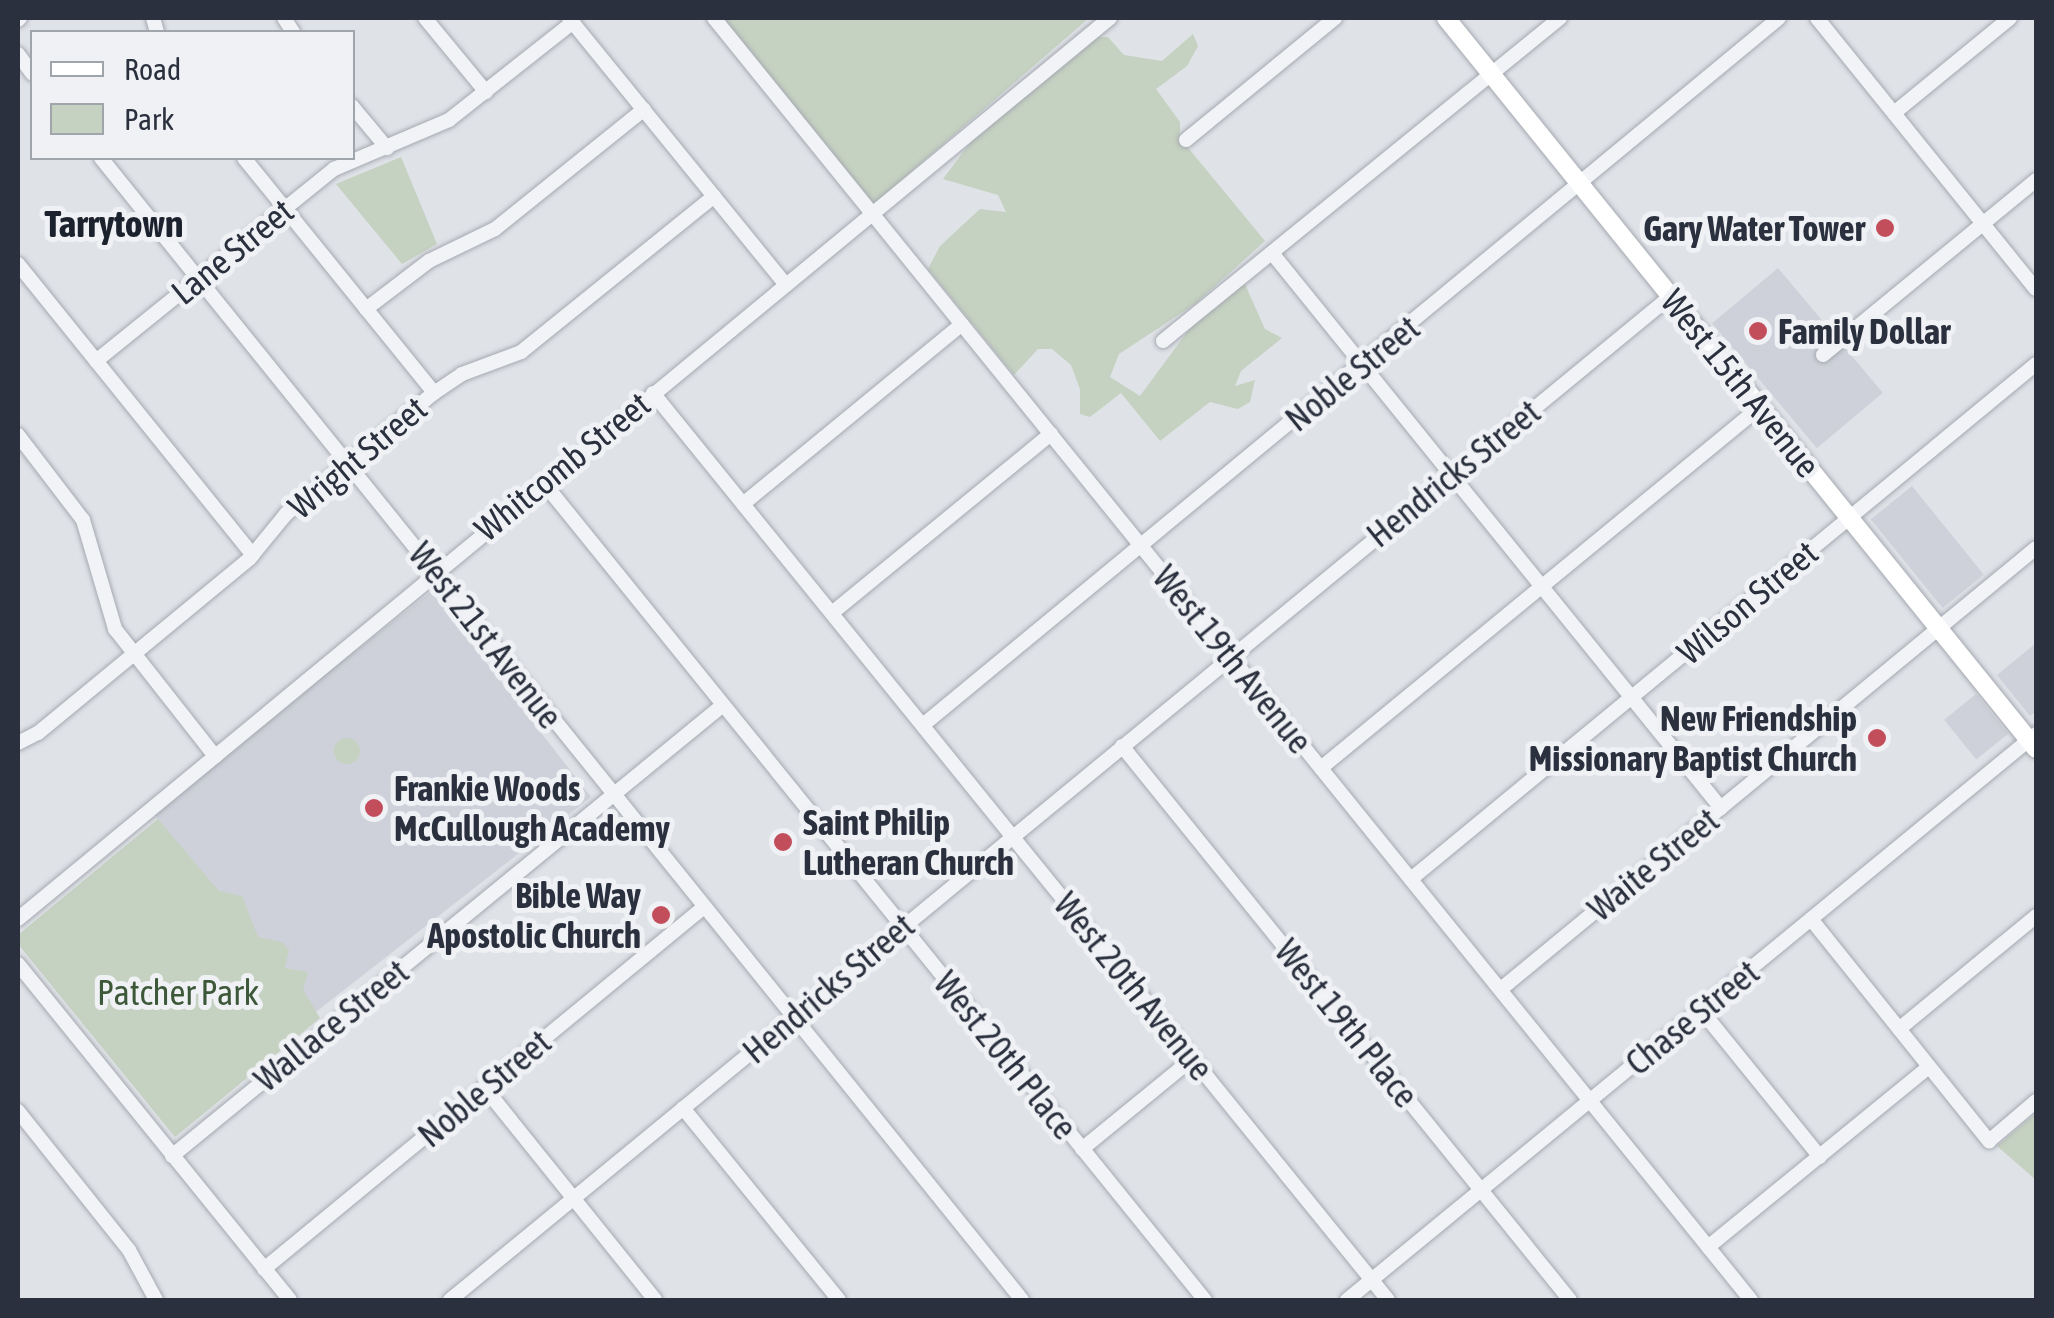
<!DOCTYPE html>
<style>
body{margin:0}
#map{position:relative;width:2054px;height:1318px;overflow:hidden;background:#dfe2e7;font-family:"Asap Condensed",sans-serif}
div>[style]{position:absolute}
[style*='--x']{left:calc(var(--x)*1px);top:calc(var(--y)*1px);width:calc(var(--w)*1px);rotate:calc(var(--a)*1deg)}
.built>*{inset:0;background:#ced1d9;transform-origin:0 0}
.green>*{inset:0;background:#c5d1c1}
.round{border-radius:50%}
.roads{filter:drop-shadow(0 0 2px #a5a9b1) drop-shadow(0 0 2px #a5a9b1)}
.minor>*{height:14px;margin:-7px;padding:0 7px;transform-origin:7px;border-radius:7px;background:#f2f3f6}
.major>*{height:18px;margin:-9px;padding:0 9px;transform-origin:9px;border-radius:9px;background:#fff}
.dots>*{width:28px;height:28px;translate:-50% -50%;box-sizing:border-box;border:5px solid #eff1f5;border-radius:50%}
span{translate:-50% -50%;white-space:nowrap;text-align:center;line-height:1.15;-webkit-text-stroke:10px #eff1f5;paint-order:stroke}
.poi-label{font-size:35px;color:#2a303d;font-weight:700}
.right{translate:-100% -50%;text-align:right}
.left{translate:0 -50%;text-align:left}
.street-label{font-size:35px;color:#2a303d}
.park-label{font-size:35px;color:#3d5838}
.neighbourhood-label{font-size:38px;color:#1c212e;font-weight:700}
.frame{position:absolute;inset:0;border:20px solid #2a303d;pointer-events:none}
.legend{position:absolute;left:30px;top:30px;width:325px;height:130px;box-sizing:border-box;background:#eff1f5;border:2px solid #a0a4ab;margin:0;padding:12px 18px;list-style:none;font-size:30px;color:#2a303d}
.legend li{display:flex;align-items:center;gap:20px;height:50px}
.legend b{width:50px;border:2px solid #a0a4ab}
</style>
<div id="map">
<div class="built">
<i style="left:1778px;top:268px;width:163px;height:86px;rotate:50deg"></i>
<i style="left:1912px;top:486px;width:114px;height:53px;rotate:51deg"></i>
<i style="left:431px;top:592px;width:260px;height:355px;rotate:52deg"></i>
<i style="clip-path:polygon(2036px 643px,2036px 711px,2030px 716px,1997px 675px)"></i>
<i style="left:1976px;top:694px;width:51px;height:41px;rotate:51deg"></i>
</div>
<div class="green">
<i style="clip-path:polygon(721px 18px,1089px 18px,874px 204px)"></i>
<i style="clip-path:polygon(1193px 34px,1198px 46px,1187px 66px,1156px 89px,1180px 122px,1180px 138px,1265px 241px,1195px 304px,1119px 354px,1110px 377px,1140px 396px,1193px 324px,1244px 282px,1265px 329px,1282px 338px,1241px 371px,1235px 386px,1255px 380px,1250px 402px,1238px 409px,1210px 402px,1160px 441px,1121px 393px,1090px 417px,1080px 414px,1080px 389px,1071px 365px,1052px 349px,1038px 349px,1014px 375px,928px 269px,940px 246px,980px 209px,1006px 212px,998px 195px,943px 179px,976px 135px,1096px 37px,1108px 37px,1124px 55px,1162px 61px)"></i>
<i style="clip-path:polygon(401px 157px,437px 244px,402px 264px,336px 184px)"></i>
<i class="round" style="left:334px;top:738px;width:26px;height:26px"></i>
<i style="clip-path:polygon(158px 819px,219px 891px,242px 896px,258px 937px,282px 942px,289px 950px,285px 968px,308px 972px,303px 990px,320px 1018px,175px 1137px,18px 944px,18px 935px)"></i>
<i style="clip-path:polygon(2036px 1113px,2036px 1180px,1997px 1146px)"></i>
</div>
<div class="roads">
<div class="minor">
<i style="--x:153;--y:18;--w:15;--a:74"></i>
<i style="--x:284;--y:18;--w:17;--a:57"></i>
<i style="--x:425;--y:18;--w:96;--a:50.5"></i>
<i style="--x:569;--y:18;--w:343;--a:50.9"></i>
<i style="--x:714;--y:18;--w:1649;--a:51.03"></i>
<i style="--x:1817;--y:18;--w:348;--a:51.1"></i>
<i style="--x:18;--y:20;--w:3;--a:-45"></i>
<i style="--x:18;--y:54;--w:24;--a:54"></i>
<i style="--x:352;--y:106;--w:55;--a:50.2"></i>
<i style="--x:1894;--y:113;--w:150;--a:-39.3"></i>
<i style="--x:1186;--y:140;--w:193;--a:-39.3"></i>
<i style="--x:101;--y:158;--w:1467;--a:51.11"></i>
<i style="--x:244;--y:158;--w:302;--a:51"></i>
<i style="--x:1272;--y:253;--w:714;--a:51.03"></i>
<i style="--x:18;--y:264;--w:374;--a:51.1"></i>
<i style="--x:366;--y:309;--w:79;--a:-37.3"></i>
<i style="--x:429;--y:261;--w:73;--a:-25.9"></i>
<i style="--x:495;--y:229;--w:191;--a:-38.8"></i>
<i style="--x:1163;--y:341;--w:512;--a:-39.13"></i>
<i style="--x:1823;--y:355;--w:276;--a:-39.4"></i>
<i style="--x:96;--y:361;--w:306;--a:-38.9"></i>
<i style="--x:334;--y:169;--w:125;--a:-23.1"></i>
<i style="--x:449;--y:120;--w:158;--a:-38.3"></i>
<i style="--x:653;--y:393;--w:1167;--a:50.98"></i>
<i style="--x:18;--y:435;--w:107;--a:52.6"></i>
<i style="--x:83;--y:520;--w:114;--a:73.6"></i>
<i style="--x:115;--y:629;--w:162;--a:51.8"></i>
<i style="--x:543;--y:482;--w:1052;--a:51.02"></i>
<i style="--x:743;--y:504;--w:283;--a:-39.4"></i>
<i style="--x:832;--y:613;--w:283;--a:-39.3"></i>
<i style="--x:923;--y:725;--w:1110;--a:-39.55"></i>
<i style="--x:18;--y:743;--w:22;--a:-27"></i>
<i style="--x:38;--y:733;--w:275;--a:-39.5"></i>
<i style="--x:250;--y:558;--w:57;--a:-50.7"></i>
<i style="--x:286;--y:514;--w:191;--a:-39.3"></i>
<i style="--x:434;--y:393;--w:34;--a:-34"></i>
<i style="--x:462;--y:374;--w:63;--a:-20.4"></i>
<i style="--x:521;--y:352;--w:248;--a:-38.9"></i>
<i style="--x:1122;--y:746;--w:712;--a:51.04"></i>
<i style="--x:1321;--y:768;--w:568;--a:-39.43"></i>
<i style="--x:1411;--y:879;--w:810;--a:-39.49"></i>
<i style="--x:18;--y:919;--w:1416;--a:-39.53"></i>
<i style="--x:1811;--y:919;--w:285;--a:51.3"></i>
<i style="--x:1989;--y:1141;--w:62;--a:-40.4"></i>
<i style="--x:18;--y:964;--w:432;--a:51"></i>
<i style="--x:1501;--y:989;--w:693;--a:-39.5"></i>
<i style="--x:1701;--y:1010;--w:189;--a:51"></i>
<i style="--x:1899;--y:1029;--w:178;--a:-39.5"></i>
<i style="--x:484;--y:1087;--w:273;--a:51.2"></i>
<i style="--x:683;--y:1108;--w:247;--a:50.9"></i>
<i style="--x:18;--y:1111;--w:178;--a:51.4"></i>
<i style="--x:129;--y:1250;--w:57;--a:61.6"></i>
<i style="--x:1082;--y:1149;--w:142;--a:-39.3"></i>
<i style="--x:172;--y:1156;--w:712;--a:-39.3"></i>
<i style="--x:1708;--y:1247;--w:285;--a:-39.2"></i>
<i style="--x:264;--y:1269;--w:570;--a:-39.45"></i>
<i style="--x:450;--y:1300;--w:1581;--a:-39.43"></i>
<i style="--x:1347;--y:1300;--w:892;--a:-39.4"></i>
</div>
<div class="major">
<i style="--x:1446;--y:18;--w:939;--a:51.09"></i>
</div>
</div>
<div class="dots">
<i style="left:1885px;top:228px;background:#c34e5b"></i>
<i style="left:1758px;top:331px;background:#c34e5b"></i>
<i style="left:1877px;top:738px;background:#c34e5b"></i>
<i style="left:374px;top:808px;background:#c34e5b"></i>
<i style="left:783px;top:842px;background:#c34e5b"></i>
<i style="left:661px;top:915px;background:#c34e5b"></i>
</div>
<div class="poi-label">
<span class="right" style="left:1865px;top:228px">Gary Water Tower</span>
<span class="left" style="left:1778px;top:331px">Family Dollar</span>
<span class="right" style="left:1857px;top:738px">New Friendship<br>Missionary Baptist Church</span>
<span class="left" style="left:394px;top:808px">Frankie Woods<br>McCullough Academy</span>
<span class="left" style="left:803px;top:842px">Saint Philip<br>Lutheran Church</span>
<span class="right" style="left:641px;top:915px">Bible Way<br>Apostolic Church</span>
</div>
<div class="street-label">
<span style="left:232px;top:251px;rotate:-39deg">Lane Street</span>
<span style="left:1352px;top:373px;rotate:-39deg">Noble Street</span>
<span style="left:1741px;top:383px;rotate:51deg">West 15th Avenue</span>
<span style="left:357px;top:457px;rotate:-40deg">Wright Street</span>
<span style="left:562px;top:466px;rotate:-39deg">Whitcomb Street</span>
<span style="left:1453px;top:473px;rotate:-39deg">Hendricks Street</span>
<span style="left:1747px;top:602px;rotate:-40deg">Wilson Street</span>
<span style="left:486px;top:635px;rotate:52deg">West 21st Avenue</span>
<span style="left:1233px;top:659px;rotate:51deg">West 19th Avenue</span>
<span style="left:1653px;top:864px;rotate:-39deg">Waite Street</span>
<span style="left:1134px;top:986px;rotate:51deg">West 20th Avenue</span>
<span style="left:828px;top:988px;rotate:-40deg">Hendricks Street</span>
<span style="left:1692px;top:1017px;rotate:-39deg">Chase Street</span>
<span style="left:1347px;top:1023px;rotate:51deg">West 19th Place</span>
<span style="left:331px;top:1025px;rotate:-39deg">Wallace Street</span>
<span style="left:1006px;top:1055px;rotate:51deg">West 20th Place</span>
<span style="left:484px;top:1088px;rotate:-40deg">Noble Street</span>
</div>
<div class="park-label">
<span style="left:178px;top:992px">Patcher Park</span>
</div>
<div class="neighbourhood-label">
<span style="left:114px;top:224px">Tarrytown</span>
</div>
<div class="frame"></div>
<ul class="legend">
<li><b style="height:12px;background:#fff"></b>Road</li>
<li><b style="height:28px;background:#c5d1c1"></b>Park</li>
</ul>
</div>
